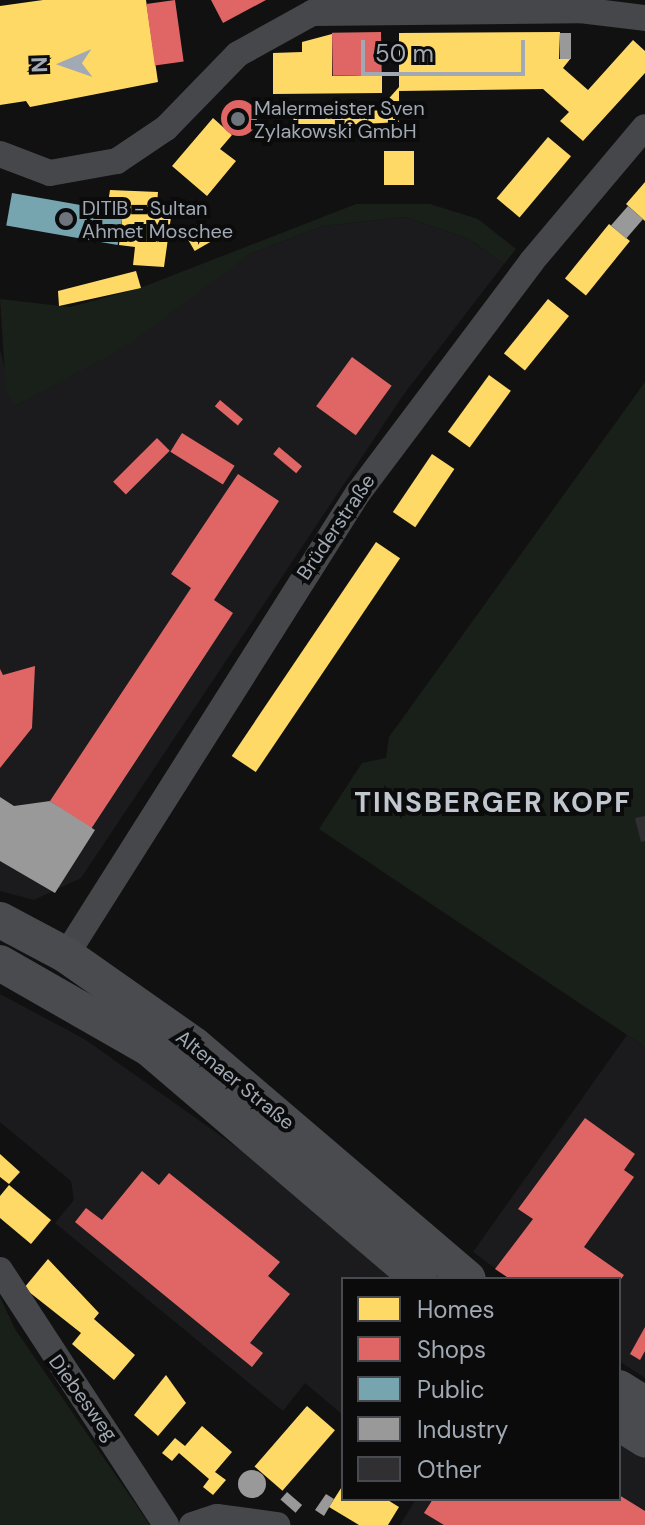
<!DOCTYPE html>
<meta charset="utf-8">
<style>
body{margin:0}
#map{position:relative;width:645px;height:1525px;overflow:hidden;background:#111;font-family:"DM Sans",sans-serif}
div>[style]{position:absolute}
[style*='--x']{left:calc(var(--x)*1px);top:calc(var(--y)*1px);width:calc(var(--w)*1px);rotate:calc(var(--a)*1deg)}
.built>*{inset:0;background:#1b1b1d}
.green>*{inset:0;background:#191f19}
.homes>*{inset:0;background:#ffd966;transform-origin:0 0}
.shops>*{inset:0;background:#e06666;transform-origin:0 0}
.round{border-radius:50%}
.public>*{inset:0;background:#76a5af;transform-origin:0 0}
.industry>*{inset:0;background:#999;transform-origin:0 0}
.building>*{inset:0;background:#303032}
.street>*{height:26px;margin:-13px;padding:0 13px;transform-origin:13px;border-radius:13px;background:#45474a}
.secondary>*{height:36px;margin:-18px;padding:0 18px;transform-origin:18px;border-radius:18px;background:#494b4e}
.dots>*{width:22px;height:22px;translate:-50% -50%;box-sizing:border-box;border:4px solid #0b0b0c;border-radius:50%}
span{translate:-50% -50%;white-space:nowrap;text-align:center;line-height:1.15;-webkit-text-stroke:8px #0b0b0c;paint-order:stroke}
.poi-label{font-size:20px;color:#a0a9b4}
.left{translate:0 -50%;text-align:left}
.street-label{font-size:20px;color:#a0a9b4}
.district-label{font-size:28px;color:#c1c7cf;font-weight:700;letter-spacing:2px}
.legend{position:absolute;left:341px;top:1277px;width:280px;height:224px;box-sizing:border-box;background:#0b0b0c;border:2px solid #474a4f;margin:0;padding:10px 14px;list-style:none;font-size:24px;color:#a0a9b4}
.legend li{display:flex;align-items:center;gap:16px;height:40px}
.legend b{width:40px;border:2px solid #474a4f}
.north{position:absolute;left:24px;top:24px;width:80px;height:80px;-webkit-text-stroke:6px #0b0b0c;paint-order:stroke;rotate:268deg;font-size:22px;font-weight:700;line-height:32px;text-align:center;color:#a0a9b4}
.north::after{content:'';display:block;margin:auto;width:28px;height:36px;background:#a0a9b4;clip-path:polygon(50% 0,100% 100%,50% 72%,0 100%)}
.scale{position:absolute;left:361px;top:40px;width:164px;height:36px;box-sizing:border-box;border:4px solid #a0a9b4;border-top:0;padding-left:10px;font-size:24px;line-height:28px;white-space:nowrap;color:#a0a9b4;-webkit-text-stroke:6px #0b0b0c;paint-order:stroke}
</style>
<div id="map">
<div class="built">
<i style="clip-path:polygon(405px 217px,469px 239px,504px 264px,404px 394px,81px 878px,34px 900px,0 891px,0 350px,15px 406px,250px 254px,323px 226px)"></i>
<i style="clip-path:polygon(0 994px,86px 1040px,242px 1151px,393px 1279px,343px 1279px,343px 1415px,305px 1383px,283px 1411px,55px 1223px,74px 1200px,71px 1181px,0 1122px)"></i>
<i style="clip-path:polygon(627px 1035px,645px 1047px,645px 1378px,619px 1361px,619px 1279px,510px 1279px,473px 1252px)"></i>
<i style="clip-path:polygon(619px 1442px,645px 1457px,645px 1525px,400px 1525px,416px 1499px,619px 1499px)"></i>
</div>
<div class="green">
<i style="clip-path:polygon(356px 204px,430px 204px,478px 219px,516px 249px,504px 264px,469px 239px,405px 217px,323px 226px,250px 254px,125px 347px,15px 406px,6px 391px,0 299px,70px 307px,140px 288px)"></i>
<i style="clip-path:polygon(645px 382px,645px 1047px,319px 829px,362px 763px,386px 758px,389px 737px)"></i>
<i style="clip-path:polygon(0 1297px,15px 1329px,150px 1525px,0 1525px)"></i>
</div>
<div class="homes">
<i style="clip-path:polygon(43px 0,146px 0,158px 82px,30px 107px,26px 101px,0 105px,0 6px)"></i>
<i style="clip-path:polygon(560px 32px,559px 59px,571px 58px,563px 68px,588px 90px,633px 40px,645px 51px,645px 73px,583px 141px,560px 121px,569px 112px,543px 89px,399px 91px,399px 122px,293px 128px,294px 109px,384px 104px,399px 87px,399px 33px)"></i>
<i style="clip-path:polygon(332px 34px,332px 76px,382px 75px,382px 93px,273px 94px,273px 53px,302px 52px,302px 42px)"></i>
<i style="clip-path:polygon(213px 118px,232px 135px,220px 149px,236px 161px,207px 196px,172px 166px)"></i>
<i style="left:548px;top:137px;width:30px;height:80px;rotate:40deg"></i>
<i style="left:384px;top:151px;width:30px;height:34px"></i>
<i style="clip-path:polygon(645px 182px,645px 221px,626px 204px)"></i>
<i style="clip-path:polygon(110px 190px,158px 192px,156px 215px,171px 217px,164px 267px,133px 265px,135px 247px,119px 245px,123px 212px,107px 210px)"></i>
<i style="left:201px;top:222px;width:22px;height:20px;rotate:60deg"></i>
<i style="left:609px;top:224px;width:27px;height:70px;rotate:39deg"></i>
<i style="clip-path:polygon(136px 271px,141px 288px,59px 306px,58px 291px)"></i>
<i style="left:548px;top:299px;width:27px;height:70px;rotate:39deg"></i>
<i style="left:489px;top:375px;width:27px;height:70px;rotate:36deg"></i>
<i style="left:432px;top:454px;width:27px;height:70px;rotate:34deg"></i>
<i style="left:376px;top:542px;width:29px;height:258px;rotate:34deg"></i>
<i style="clip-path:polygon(0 1154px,20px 1172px,9px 1184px,0 1177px)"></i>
<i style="clip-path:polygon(9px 1185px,51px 1220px,31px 1244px,0 1218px,0 1196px)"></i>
<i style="clip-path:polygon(48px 1259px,99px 1313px,94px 1319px,135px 1355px,114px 1380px,72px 1344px,81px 1333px,24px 1288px)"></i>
<i style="clip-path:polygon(166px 1375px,186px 1403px,158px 1436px,134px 1415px)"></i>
<i style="left:307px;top:1406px;width:37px;height:80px;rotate:41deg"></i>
<i style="clip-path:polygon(202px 1426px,232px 1452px,215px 1472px,226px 1480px,213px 1495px,203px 1487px,209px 1479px,179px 1453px,172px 1461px,162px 1453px,175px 1438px,185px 1446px)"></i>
<i style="clip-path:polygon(343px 1485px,343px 1499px,386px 1499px,399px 1507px,388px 1525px,359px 1525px,329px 1507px)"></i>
</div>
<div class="shops">
<i style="left:175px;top:0;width:62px;height:29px;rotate:82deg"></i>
<i style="clip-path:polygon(211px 0,266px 0,223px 23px)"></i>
<i style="left:381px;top:32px;width:43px;height:49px;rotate:89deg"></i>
<i class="round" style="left:221px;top:100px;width:36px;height:36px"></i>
<i style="left:352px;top:357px;width:49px;height:61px;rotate:36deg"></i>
<i style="left:220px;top:400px;width:30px;height:8px;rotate:40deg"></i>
<i style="left:182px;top:433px;width:62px;height:22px;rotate:32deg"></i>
<i style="left:157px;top:438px;width:18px;height:62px;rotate:45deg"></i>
<i style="left:279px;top:447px;width:30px;height:9px;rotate:40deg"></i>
<i style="clip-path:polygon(238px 474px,279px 501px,214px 600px,233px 613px,91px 829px,50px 801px,191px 588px,171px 574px)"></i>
<i style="clip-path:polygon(35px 666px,32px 728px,0 768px,0 669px,3px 675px)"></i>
<i style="clip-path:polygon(585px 1118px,635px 1154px,624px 1170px,634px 1177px,584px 1247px,624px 1275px,619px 1282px,510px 1279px,495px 1269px,533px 1219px,518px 1209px)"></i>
<i style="clip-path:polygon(142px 1171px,159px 1185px,169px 1173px,280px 1262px,268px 1276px,290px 1294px,250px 1343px,263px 1353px,252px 1367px,75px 1222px,86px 1208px,102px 1220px)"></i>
<i style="clip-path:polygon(645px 1327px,645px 1351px,640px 1360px,630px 1354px)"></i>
<i style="clip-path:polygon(619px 1495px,645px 1511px,645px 1525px,444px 1525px,424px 1513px,433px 1499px)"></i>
</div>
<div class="public">
<i style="left:12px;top:193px;width:113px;height:33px;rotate:10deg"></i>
</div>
<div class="industry">
<i style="left:560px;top:33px;width:11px;height:26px"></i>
<i style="left:628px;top:206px;width:20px;height:26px;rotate:41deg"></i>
<i style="clip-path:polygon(0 797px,14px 806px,50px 801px,95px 830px,55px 893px,0 861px)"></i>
<i class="round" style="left:238px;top:1470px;width:28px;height:28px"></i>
<i style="left:287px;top:1492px;width:20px;height:10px;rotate:41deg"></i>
<i style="clip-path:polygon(326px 1494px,334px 1499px,324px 1516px,315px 1510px)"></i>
</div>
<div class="building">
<i style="clip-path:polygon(645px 816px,645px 841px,641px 842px,635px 818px)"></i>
</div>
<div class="street">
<i style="--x:0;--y:154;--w:53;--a:20.8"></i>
<i style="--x:50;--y:173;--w:68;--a:-10.2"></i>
<i style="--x:117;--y:161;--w:59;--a:-34"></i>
<i style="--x:166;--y:128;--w:103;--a:-45.8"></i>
<i style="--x:238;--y:54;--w:85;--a:-29"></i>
<i style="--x:312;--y:13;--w:268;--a:-0.6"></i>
<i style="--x:580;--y:10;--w:65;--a:7"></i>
<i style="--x:66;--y:955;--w:547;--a:-57.71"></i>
<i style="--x:358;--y:493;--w:290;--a:-53.1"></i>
<i style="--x:532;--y:261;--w:175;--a:-49.9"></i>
<i style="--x:0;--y:1270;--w:304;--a:56.9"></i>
<i style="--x:192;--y:1525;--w:26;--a:-18"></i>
<i style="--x:217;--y:1517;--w:61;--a:7.6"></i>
</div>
<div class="secondary">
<i style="--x:0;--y:920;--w:75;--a:27.9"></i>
<i style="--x:66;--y:955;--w:156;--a:35.1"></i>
<i style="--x:194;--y:1045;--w:360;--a:40.5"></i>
<i style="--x:0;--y:963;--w:173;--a:29.8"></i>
<i style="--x:150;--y:1049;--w:354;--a:40.5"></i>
<i style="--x:619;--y:1388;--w:31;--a:32"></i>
<i style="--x:619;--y:1423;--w:31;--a:32"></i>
</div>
<div class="dots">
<i style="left:238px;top:119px;background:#6e747b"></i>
<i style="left:66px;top:219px;background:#6e747b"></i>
</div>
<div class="poi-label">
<span class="left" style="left:254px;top:120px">Malermeister Sven<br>Zylakowski GmbH</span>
<span class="left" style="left:82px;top:220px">DITIB - Sultan<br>Ahmet Moschee</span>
</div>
<div class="street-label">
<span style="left:336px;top:527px;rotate:-56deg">Brüderstraße</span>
<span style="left:235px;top:1080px;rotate:39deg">Altenaer Straße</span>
<span style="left:83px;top:1398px;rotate:54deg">Diebesweg</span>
</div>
<div class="district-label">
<span style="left:493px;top:803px">TINSBERGER KOPF</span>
</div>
<ul class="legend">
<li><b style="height:22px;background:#ffd966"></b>Homes</li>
<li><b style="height:22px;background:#e06666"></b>Shops</li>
<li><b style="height:22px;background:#76a5af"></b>Public</li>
<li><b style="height:22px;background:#999"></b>Industry</li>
<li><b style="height:22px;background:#303032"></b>Other</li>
</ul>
<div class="north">N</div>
<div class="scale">50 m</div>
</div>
